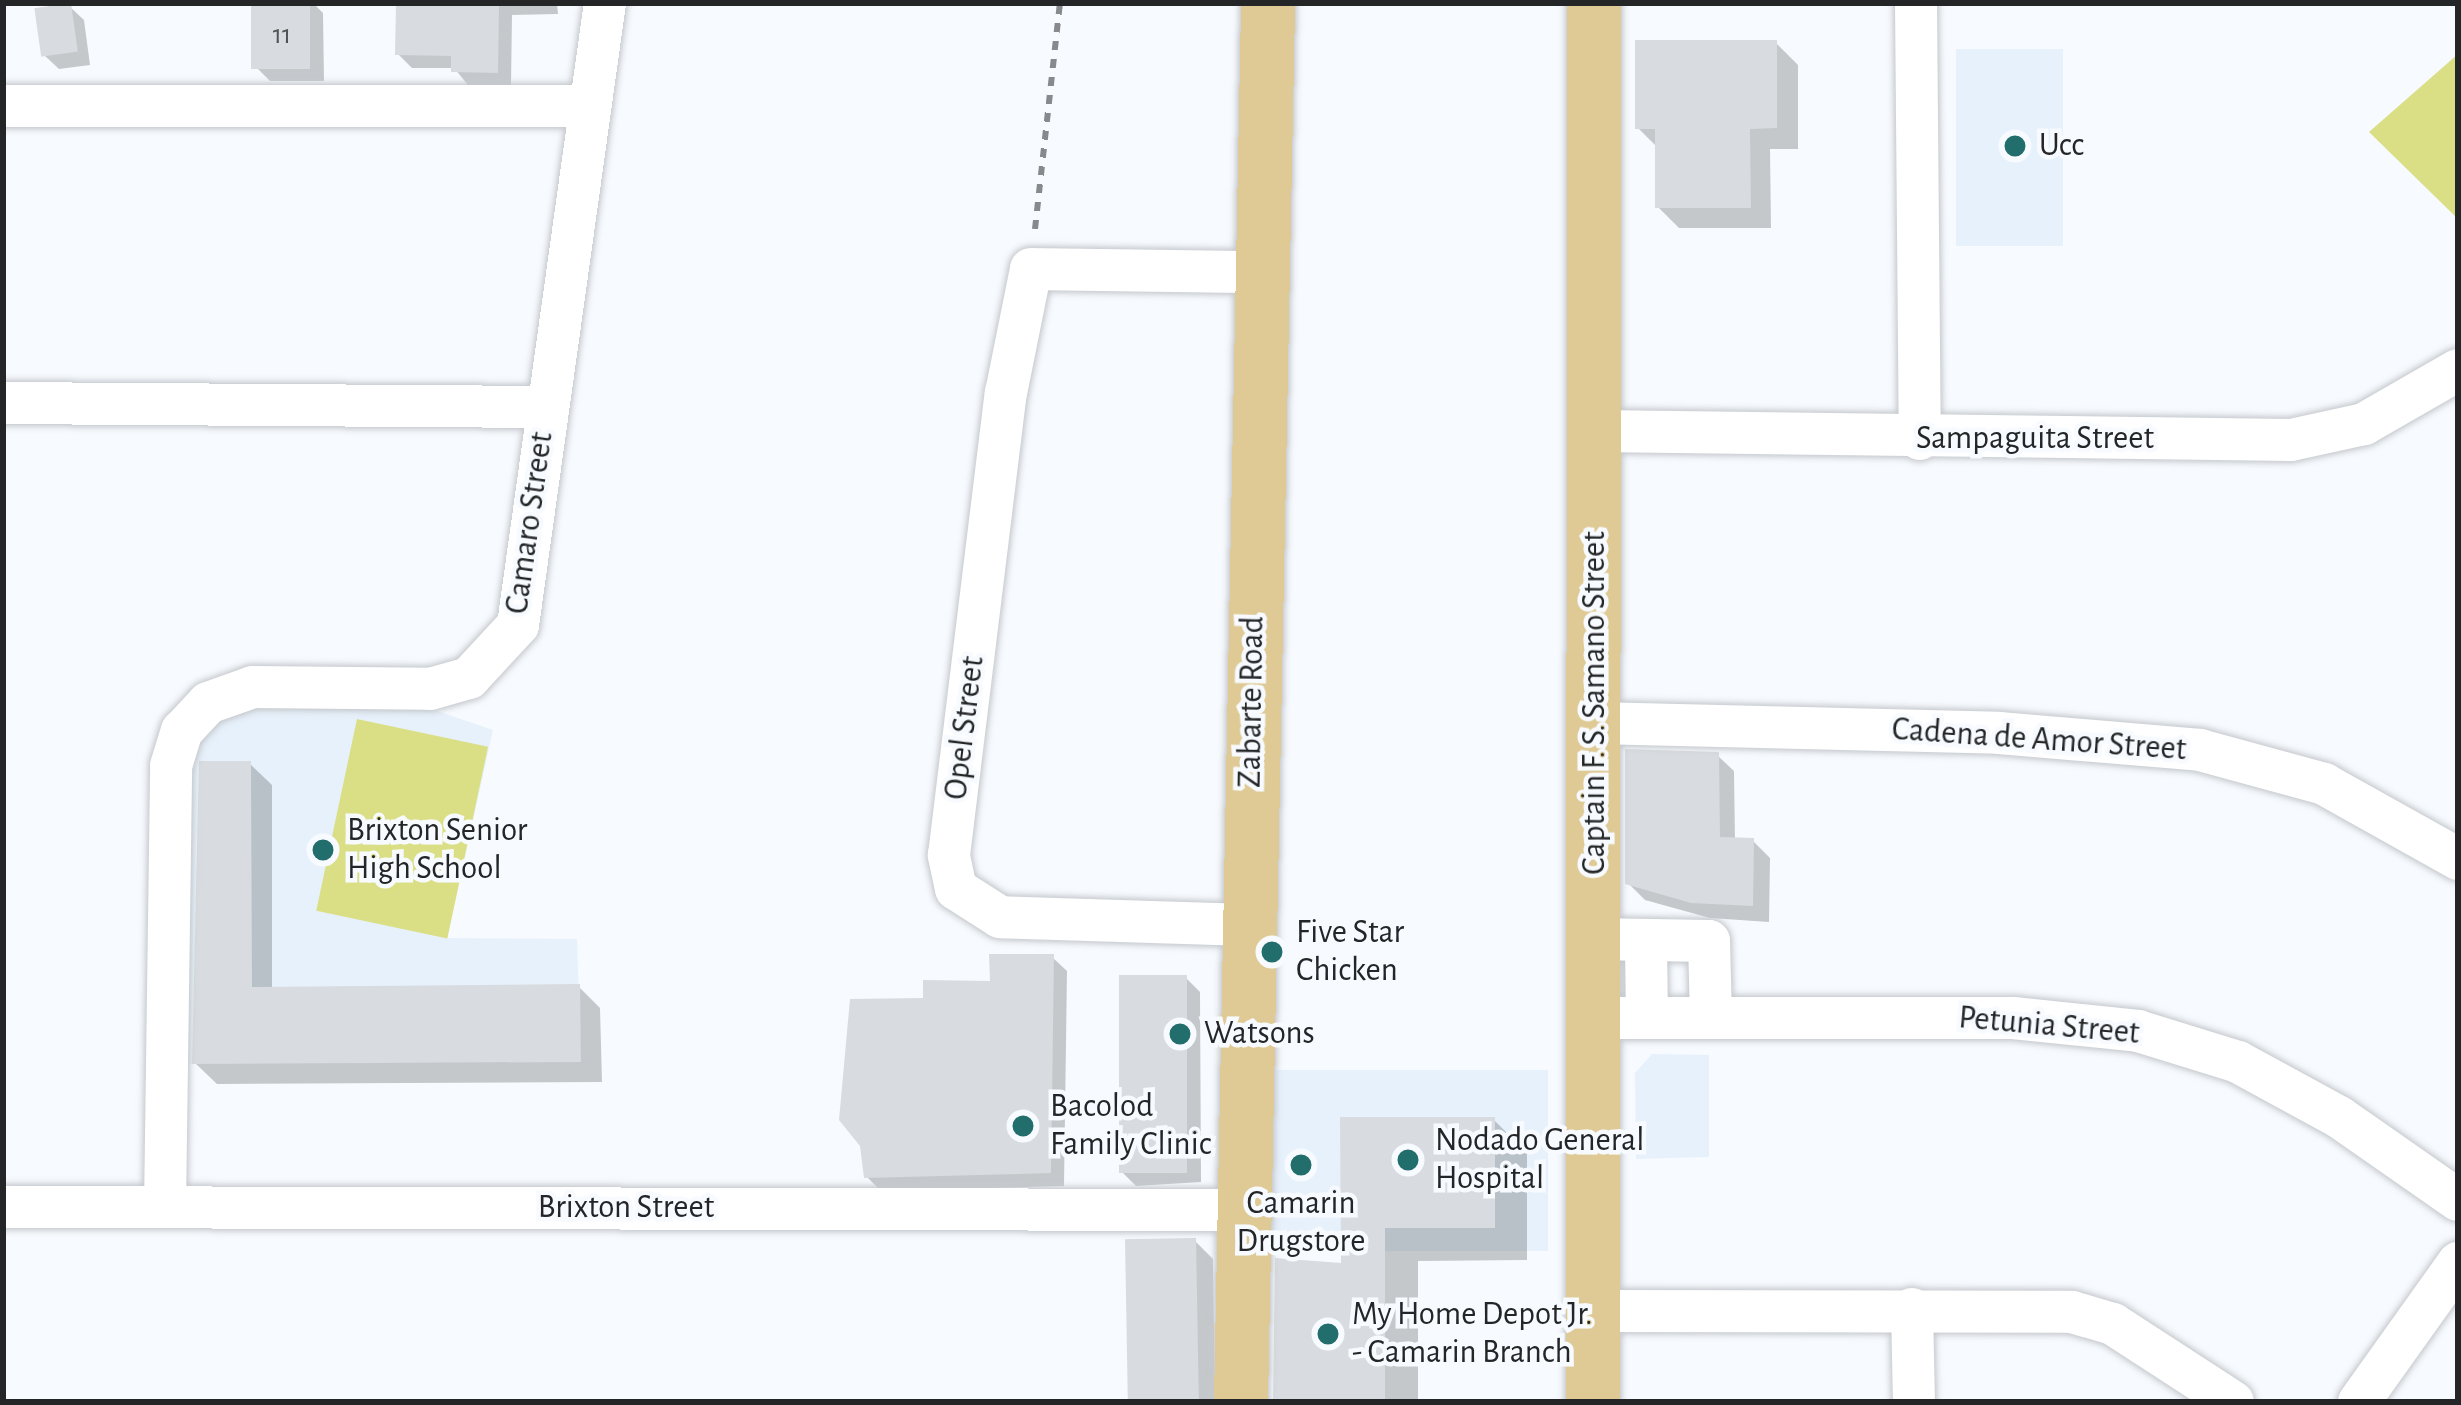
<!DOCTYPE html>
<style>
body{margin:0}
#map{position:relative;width:2461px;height:1405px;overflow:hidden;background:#f7fafe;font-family:"Alegreya Sans",sans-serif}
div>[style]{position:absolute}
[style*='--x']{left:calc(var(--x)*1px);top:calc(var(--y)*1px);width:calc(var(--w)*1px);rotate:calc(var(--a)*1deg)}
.built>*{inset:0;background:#e7f1fb;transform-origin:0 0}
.green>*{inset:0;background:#dadf85;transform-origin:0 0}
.shadow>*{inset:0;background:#0003}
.building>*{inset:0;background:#d8dbdf;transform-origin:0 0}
.path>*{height:6px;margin-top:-3px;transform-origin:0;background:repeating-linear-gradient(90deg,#87898c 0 9px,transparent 0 18px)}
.roads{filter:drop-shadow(0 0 3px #c4c8cc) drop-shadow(0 0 3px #c4c8cc)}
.minor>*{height:42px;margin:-21px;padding:0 21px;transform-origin:21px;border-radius:21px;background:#fff}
.major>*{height:54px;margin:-27px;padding:0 27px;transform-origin:27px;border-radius:27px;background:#dfca95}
.dots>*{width:33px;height:33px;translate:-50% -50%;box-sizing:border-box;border:6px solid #f7fafe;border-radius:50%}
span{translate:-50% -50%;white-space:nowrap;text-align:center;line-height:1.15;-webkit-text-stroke:9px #f7fafe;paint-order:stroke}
.number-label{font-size:27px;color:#505254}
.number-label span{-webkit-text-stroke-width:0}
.poi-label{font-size:33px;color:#232526}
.left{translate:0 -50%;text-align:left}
.street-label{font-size:33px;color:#232526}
.frame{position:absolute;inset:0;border:6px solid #232526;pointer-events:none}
</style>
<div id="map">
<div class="built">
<i style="left:1956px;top:49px;width:107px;height:197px"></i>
<i style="clip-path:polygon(225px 701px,411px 702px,493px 730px,447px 938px,577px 939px,581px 1062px,180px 1064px,180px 761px)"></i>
<i style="clip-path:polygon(1652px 1054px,1709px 1055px,1709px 1157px,1636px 1159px,1635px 1073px)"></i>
<i style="left:1267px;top:1070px;width:281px;height:181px"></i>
</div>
<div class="green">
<i style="clip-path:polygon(2458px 54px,2458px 219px,2369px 132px)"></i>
<i style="left:357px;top:719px;width:134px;height:196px;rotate:12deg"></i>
</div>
<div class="shadow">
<i style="clip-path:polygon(255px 3px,313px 3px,323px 13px,324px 81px,270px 81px,256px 67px)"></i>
<i style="clip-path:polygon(399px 3px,557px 3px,558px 14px,512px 15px,511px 86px,468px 85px,454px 68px,412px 68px,398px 54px)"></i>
<i style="clip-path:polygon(69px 6px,84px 20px,90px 65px,59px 69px,44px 55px)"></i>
<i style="clip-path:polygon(1776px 43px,1798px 65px,1798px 149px,1770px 149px,1771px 228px,1679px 228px,1658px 207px,1658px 148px,1638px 128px)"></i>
<i style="clip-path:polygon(1717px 755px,1734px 771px,1735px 840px,1753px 841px,1770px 858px,1769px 922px,1710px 918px,1645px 900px,1628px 883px)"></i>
<i style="clip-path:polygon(250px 764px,272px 785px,272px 990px,579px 987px,600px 1008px,602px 1082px,217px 1084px,195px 1063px)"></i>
<i style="clip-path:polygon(1052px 957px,1067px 971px,1064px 1186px,881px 1191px,867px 1177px,926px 1001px,993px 984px)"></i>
<i style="clip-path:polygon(1186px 978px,1200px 992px,1201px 1182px,1136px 1186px,1122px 1172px)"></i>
<i style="clip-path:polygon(1494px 1120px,1527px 1153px,1527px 1260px,1418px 1261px,1418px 1402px,1275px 1402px,1344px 1266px)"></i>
<i style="clip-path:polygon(1195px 1241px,1213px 1259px,1215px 1402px,1127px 1402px)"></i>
</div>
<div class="building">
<i style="left:71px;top:3px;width:49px;height:37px;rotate:82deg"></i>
<i style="left:251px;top:3px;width:59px;height:66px"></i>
<i style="clip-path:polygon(396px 3px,499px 6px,498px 73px,451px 72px,451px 56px,395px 55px)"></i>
<i style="clip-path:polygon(1635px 40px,1777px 40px,1777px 128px,1750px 129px,1751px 208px,1655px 208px,1655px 129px,1635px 129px)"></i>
<i style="clip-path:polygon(1625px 749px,1719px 752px,1720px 837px,1754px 838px,1753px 906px,1691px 903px,1625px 884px)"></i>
<i style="clip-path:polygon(199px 761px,251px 761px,252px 987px,580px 984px,581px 1062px,192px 1064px)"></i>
<i style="clip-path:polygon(989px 954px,1054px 954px,1051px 1173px,864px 1178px,860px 1146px,839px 1120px,850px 999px,923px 998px,923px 980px,990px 981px)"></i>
<i style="left:1119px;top:975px;width:68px;height:198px"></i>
<i style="clip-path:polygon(1340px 1117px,1495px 1117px,1495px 1228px,1385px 1228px,1385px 1402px,1273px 1402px,1275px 1258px,1341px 1263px)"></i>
<i style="left:1196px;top:1238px;width:164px;height:71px;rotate:89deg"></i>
</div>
<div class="path">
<i style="--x:1035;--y:229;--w:227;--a:-83.7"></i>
</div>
<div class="roads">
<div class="minor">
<i style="--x:1916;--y:3;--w:436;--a:89.5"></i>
<i style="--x:3;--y:106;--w:585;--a:0"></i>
<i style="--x:3;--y:403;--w:543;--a:0.42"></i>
<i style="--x:1596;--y:431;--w:695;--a:0.74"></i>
<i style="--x:2291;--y:440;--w:75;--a:-12.4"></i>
<i style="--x:2364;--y:424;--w:108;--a:-29.9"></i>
<i style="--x:1596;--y:723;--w:403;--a:1.4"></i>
<i style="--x:1999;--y:733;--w:202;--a:4.8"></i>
<i style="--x:2200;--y:750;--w:129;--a:15.3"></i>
<i style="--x:2324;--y:784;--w:154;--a:29.2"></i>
<i style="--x:1248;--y:925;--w:248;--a:-178.2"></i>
<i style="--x:1000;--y:917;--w:52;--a:-147.5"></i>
<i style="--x:956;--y:889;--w:35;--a:-102"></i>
<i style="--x:949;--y:855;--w:466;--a:-83"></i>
<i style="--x:1006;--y:393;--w:126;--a:-78.6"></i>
<i style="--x:1031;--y:269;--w:228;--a:0.8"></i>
<i style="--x:1594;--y:939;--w:115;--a:1"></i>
<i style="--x:1709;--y:941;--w:76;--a:88.5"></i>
<i style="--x:1646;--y:941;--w:77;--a:89.3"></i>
<i style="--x:1596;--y:1018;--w:417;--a:0"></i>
<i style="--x:2013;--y:1018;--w:126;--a:5.9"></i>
<i style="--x:2138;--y:1031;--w:105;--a:17.2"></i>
<i style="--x:2238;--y:1062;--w:115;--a:28.6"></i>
<i style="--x:2339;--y:1117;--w:145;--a:34.9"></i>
<i style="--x:3;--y:1207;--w:1246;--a:0.14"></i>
<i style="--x:165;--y:1207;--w:441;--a:-89.2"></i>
<i style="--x:171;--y:766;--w:37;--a:-73"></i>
<i style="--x:182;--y:731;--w:38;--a:-47"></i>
<i style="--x:208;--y:703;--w:48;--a:-19.6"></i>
<i style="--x:253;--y:687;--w:177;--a:0.6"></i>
<i style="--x:430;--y:689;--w:41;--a:-15.8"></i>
<i style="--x:469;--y:678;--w:72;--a:-47.2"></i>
<i style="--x:518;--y:625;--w:628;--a:-82.04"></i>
<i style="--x:1912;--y:1309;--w:93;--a:88.8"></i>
<i style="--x:1595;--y:1311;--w:477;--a:0.1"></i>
<i style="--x:2072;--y:1312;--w:43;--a:16.3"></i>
<i style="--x:2113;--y:1324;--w:143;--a:33"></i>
<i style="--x:2359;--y:1402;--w:171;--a:-54.5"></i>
</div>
<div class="major">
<i style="--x:1241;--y:1402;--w:1399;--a:-88.89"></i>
<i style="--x:1593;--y:1402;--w:1399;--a:-89.96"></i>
</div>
</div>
<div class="dots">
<i style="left:2015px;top:146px;background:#226e6c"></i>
<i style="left:323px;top:850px;background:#226e6c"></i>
<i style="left:1272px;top:952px;background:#226e6c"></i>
<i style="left:1180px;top:1034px;background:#226e6c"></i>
<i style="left:1023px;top:1126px;background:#226e6c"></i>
<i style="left:1408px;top:1160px;background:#226e6c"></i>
<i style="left:1301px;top:1165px;background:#226e6c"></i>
<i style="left:1328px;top:1334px;background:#226e6c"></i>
</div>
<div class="number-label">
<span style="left:282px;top:35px">11</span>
</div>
<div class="poi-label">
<span class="left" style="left:2039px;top:146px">Ucc</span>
<span class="left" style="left:347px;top:850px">Brixton Senior<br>High School</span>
<span class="left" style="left:1296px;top:952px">Five Star<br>Chicken</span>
<span class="left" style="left:1204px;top:1034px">Watsons</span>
<span class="left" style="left:1050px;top:1126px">Bacolod<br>Family Clinic</span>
<span class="left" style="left:1435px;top:1160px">Nodado General<br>Hospital</span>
<span style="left:1301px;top:1223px">Camarin<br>Drugstore</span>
<span class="left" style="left:1352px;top:1334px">My Home Depot Jr.<br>- Camarin Branch</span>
</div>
<div class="street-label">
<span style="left:2035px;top:439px">Sampaguita Street</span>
<span style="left:530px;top:523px;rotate:-82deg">Camaro Street</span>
<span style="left:1252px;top:702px;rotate:-89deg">Zabarte Road</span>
<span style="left:1595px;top:703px;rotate:-90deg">Captain F. S. Samano Street</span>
<span style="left:965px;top:728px;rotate:-83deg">Opel Street</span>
<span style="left:2039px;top:740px;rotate:4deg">Cadena de Amor Street</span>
<span style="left:2049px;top:1026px;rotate:5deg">Petunia Street</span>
<span style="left:626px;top:1208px">Brixton Street</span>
</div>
<div class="frame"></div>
</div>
